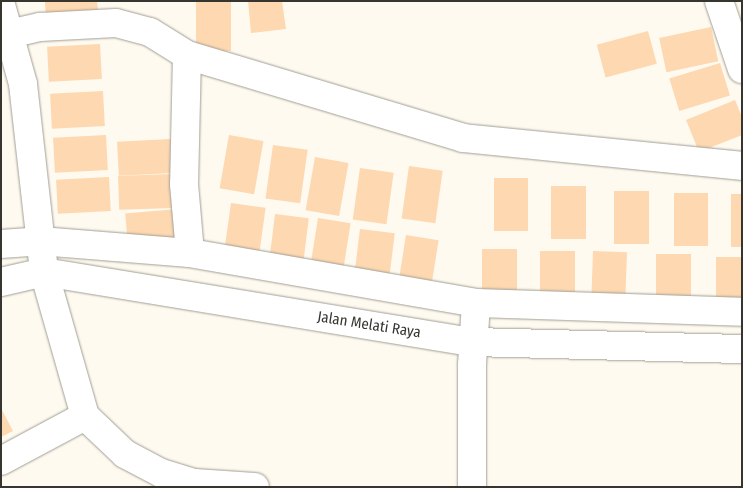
<!DOCTYPE html>
<style>
body{margin:0}
#map{position:relative;width:743px;height:488px;overflow:hidden;background:#fefaf0;font-family:"Fira Sans Condensed",sans-serif}
div>[style]{position:absolute}
[style*='--x']{left:calc(var(--x)*1px);top:calc(var(--y)*1px);width:calc(var(--w)*1px);rotate:calc(var(--a)*1deg)}
.building>*{inset:0;background:#fdd8b0;transform-origin:0 0}
.roads{filter:drop-shadow(0 0 1px #a19e94) drop-shadow(0 0 1px #a19e94)}
.minor>*{height:28px;margin:-14px;padding:0 14px;transform-origin:14px;border-radius:14px;background:#fff}
.tertiary>*{height:28px;margin:-14px;padding:0 14px;transform-origin:14px;border-radius:14px;background:#fff}
span{translate:-50% -50%;white-space:nowrap;text-align:center;line-height:1.15;-webkit-text-stroke:4.5px #fff;paint-order:stroke}
.street-label{font-size:15px;color:#363530}
.frame{position:absolute;inset:0;border:2px solid #363530;pointer-events:none}
</style>
<div id="map">
<div class="building">
<i style="clip-path:polygon(45px 1px,97px 1px,99px 19px,46px 23px)"></i>
<i style="left:196px;top:1px;width:35px;height:50px"></i>
<i style="clip-path:polygon(248px 1px,282px 1px,286px 29px,251px 33px)"></i>
<i style="left:711px;top:27px;width:35px;height:53px;rotate:78deg"></i>
<i style="left:648px;top:31px;width:34px;height:53px;rotate:75deg"></i>
<i style="left:100px;top:44px;width:35px;height:53px;rotate:87deg"></i>
<i style="left:720px;top:63px;width:34px;height:53px;rotate:73deg"></i>
<i style="left:103px;top:91px;width:35px;height:53px;rotate:87deg"></i>
<i style="clip-path:polygon(735px 100px,742px 117px,742px 135px,699px 152px,686px 120px)"></i>
<i style="left:106px;top:135px;width:35px;height:53px;rotate:87deg"></i>
<i style="left:229px;top:135px;width:35px;height:54px;rotate:10deg"></i>
<i style="left:171px;top:139px;width:34px;height:54px;rotate:87deg"></i>
<i style="left:273px;top:145px;width:35px;height:54px;rotate:8deg"></i>
<i style="left:315px;top:157px;width:34px;height:54px;rotate:10deg"></i>
<i style="left:409px;top:166px;width:34px;height:53px;rotate:8deg"></i>
<i style="left:360px;top:168px;width:34px;height:52px;rotate:8deg"></i>
<i style="left:172px;top:174px;width:34px;height:54px;rotate:88deg"></i>
<i style="left:109px;top:177px;width:34px;height:53px;rotate:87deg"></i>
<i style="left:494px;top:178px;width:34px;height:53px"></i>
<i style="left:551px;top:186px;width:35px;height:53px"></i>
<i style="left:614px;top:191px;width:35px;height:53px"></i>
<i style="left:674px;top:193px;width:34px;height:53px"></i>
<i style="left:731px;top:194px;width:11px;height:53px"></i>
<i style="left:231px;top:203px;width:35px;height:53px;rotate:8deg"></i>
<i style="left:177px;top:209px;width:35px;height:52px;rotate:85deg"></i>
<i style="left:275px;top:214px;width:34px;height:53px;rotate:7deg"></i>
<i style="left:318px;top:218px;width:33px;height:54px;rotate:9deg"></i>
<i style="left:360px;top:229px;width:35px;height:52px;rotate:7deg"></i>
<i style="left:406px;top:235px;width:33px;height:54px;rotate:9deg"></i>
<i style="left:482px;top:249px;width:35px;height:54px"></i>
<i style="left:540px;top:251px;width:35px;height:53px"></i>
<i style="left:593px;top:251px;width:34px;height:54px;rotate:2deg"></i>
<i style="left:656px;top:254px;width:35px;height:53px"></i>
<i style="left:716px;top:257px;width:26px;height:53px"></i>
<i style="clip-path:polygon(1px 408px,13px 431px,1px 437px)"></i>
</div>
<div class="roads">
<div class="minor">
<i style="--x:719;--y:1;--w:72;--a:71.3"></i>
<i style="--x:1;--y:5;--w:82;--a:74.4"></i>
<i style="--x:23;--y:84;--w:189;--a:83.6"></i>
<i style="--x:44;--y:272;--w:150;--a:74.1"></i>
<i style="--x:85;--y:416;--w:55;--a:43.5"></i>
<i style="--x:125;--y:454;--w:41;--a:27.8"></i>
<i style="--x:161;--y:473;--w:34;--a:17"></i>
<i style="--x:194;--y:483;--w:4;--a:76"></i>
<i style="--x:9;--y:34;--w:32;--a:-13"></i>
<i style="--x:40;--y:27;--w:76;--a:-3"></i>
<i style="--x:116;--y:23;--w:35;--a:15"></i>
<i style="--x:150;--y:32;--w:44;--a:31.9"></i>
<i style="--x:187;--y:55;--w:288;--a:16.7"></i>
<i style="--x:463;--y:138;--w:280;--a:5.7"></i>
<i style="--x:187;--y:55;--w:129;--a:91.3"></i>
<i style="--x:184;--y:184;--w:69;--a:85"></i>
<i style="--x:1;--y:461;--w:95;--a:-28.2"></i>
<i style="--x:194;--y:483;--w:61;--a:3.8"></i>
<i style="--x:472;--y:487;--w:122;--a:-90"></i>
<i style="--x:472;--y:365;--w:62;--a:-86.3"></i>
</div>
<div class="tertiary">
<i style="--x:1;--y:244;--w:39;--a:-4"></i>
<i style="--x:40;--y:241;--w:150;--a:4.6"></i>
<i style="--x:190;--y:253;--w:290;--a:9.9"></i>
<i style="--x:476;--y:303;--w:266;--a:1.9"></i>
<i style="--x:1;--y:282;--w:44;--a:-13.1"></i>
<i style="--x:44;--y:272;--w:435;--a:9.3"></i>
<i style="--x:473;--y:342;--w:269;--a:1.5"></i>
</div>
</div>
<div class="street-label">
<span style="left:369px;top:325px;rotate:9deg">Jalan Melati Raya</span>
</div>
<div class="frame"></div>
</div>
